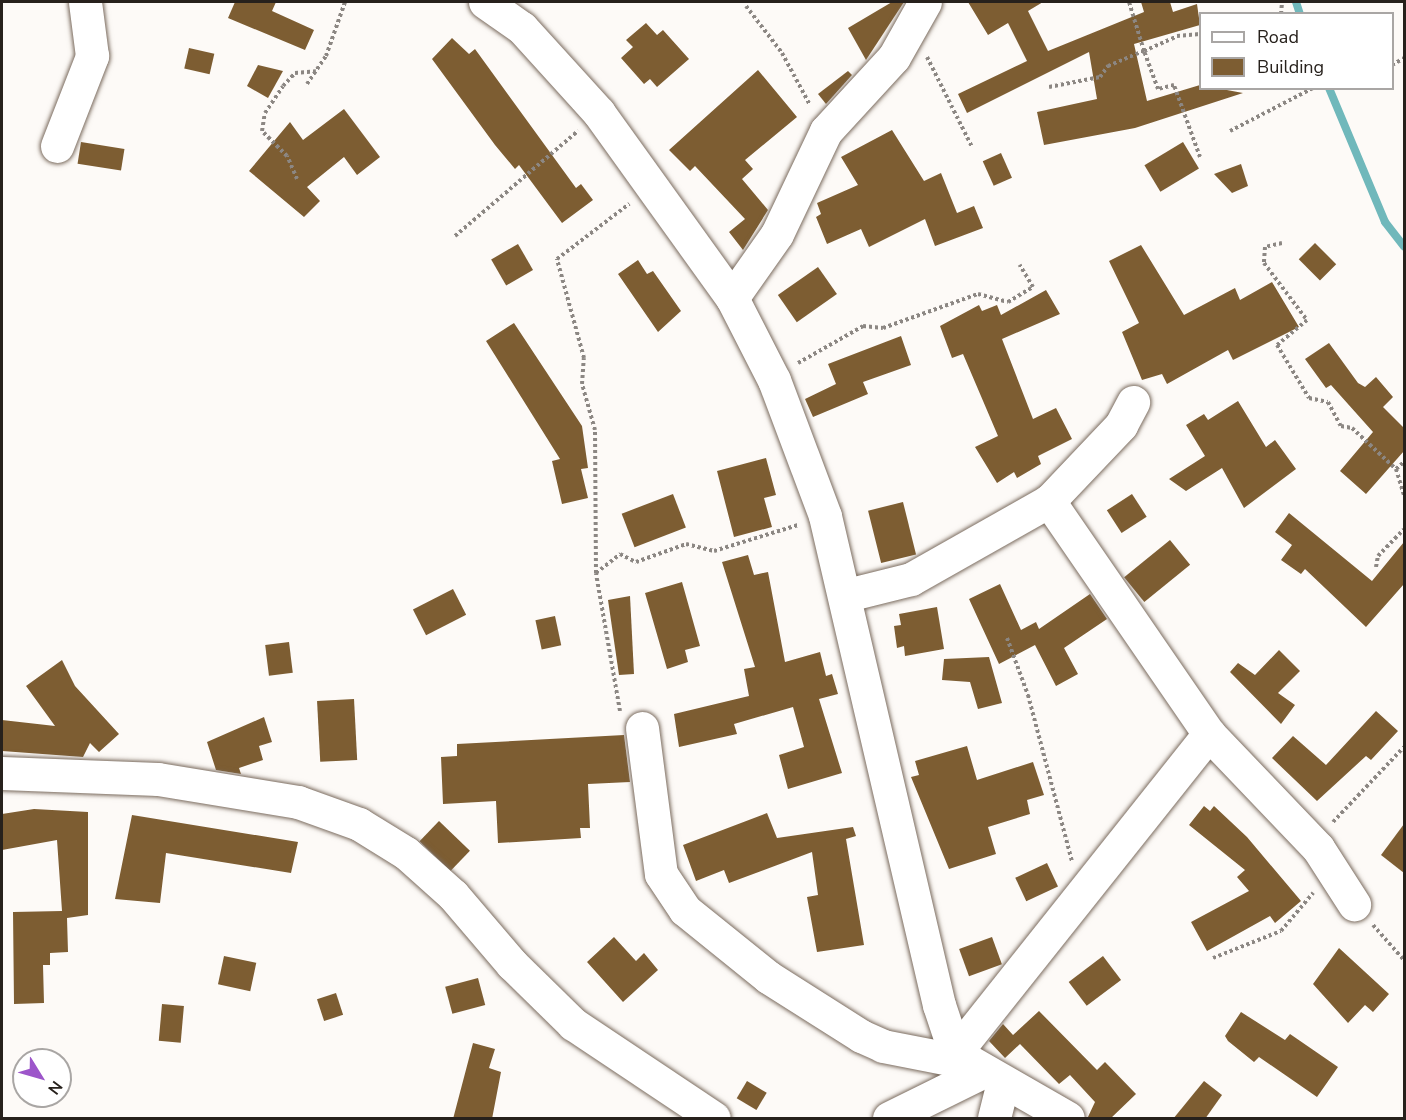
<!DOCTYPE html>
<style>
body{margin:0}
#map{position:relative;width:1406px;height:1120px;overflow:hidden;background:#fdfaf7;font-family:"Nunito Sans",sans-serif}
div>[style]{position:absolute}
[style*='--x']{left:calc(var(--x)*1px);top:calc(var(--y)*1px);width:calc(var(--w)*1px);rotate:calc(var(--a)*1deg)}
.stream>*{height:8px;margin:-4px;padding:0 4px;transform-origin:4px;border-radius:4px;background:#70b8bb}
.building>*{inset:0;background:#7d5d32;transform-origin:0 0}
.path>*{height:4px;margin-top:-2px;transform-origin:0;background:repeating-linear-gradient(90deg,#8c8783 0 3px,transparent 0 6px)}
.roads{filter:drop-shadow(0 0 2px #7b6c5f) drop-shadow(0 0 2px #7b6c5f)}
.minor>*{height:33px;margin:-16.5px;padding:0 16.5px;transform-origin:16.5px;border-radius:16.5px;background:#fff}
span{translate:-50% -50%;white-space:nowrap;text-align:center;line-height:1.15;-webkit-text-stroke:6px #fff;paint-order:stroke}
.frame{position:absolute;inset:0;border:3px solid #27211c;pointer-events:none}
.legend{position:absolute;left:1199px;top:12px;width:195px;height:78px;box-sizing:border-box;background:#fff;border:2px solid #a9a6a4;margin:0;padding:8px 10px;list-style:none;font-size:18px;color:#27211c}
.legend li{display:flex;align-items:center;gap:12px;height:30px}
.legend b{width:30px;border:2px solid #a9a6a4}
.north{position:absolute;left:12px;top:1048px;width:60px;height:60px;box-sizing:border-box;background:#fff;border:2px solid #a9a6a4;border-radius:50%;rotate:127deg;font-size:16px;font-weight:700;line-height:24px;text-align:center;color:#27211c}
.north::after{content:'';display:block;margin:auto;width:21px;height:27px;background:#9d56ca;clip-path:polygon(50% 0,100% 100%,50% 72%,0 100%)}
</style>
<div id="map">
<div class="stream">
<i style="--x:1296;--y:2;--w:13;--a:72"></i>
<i style="--x:1329;--y:88;--w:145;--a:67.3"></i>
<i style="--x:1385;--y:222;--w:31;--a:52"></i>
</div>
<div class="building">
<i style="clip-path:polygon(235px 2px,276px 2px,272px 11px,314px 30px,305px 50px,228px 18px)"></i>
<i style="clip-path:polygon(892px 2px,904px 2px,866px 60px,848px 28px)"></i>
<i style="clip-path:polygon(968px 2px,1043px 2px,1028px 11px,1048px 51px,1144px 12px,1141px 2px,1170px 2px,1173px 12px,1197px 4px,1200px 25px,1134px 44px,1147px 101px,1200px 85px,1243px 93px,1135px 128px,1044px 145px,1037px 112px,1097px 99px,1089px 52px,967px 113px,958px 94px,1027px 61px,1008px 23px,988px 35px)"></i>
<i style="clip-path:polygon(646px 23px,657px 35px,663px 30px,689px 59px,657px 87px,650px 79px,644px 84px,621px 58px,633px 47px,626px 40px)"></i>
<i style="clip-path:polygon(452px 38px,469px 54px,475px 49px,576px 188px,581px 184px,593px 200px,562px 223px,519px 165px,515px 169px,495px 145px,432px 59px)"></i>
<i style="left:189px;top:48px;width:26px;height:21px;rotate:13deg"></i>
<i style="clip-path:polygon(258px 65px,283px 71px,268px 98px,247px 86px)"></i>
<i style="clip-path:polygon(758px 70px,797px 117px,745px 160px,753px 169px,742px 179px,768px 210px,743px 250px,729px 232px,745px 219px,695px 166px,690px 171px,669px 150px)"></i>
<i style="clip-path:polygon(848px 71px,852px 75px,826px 104px,818px 94px)"></i>
<i style="clip-path:polygon(344px 109px,380px 157px,357px 175px,344px 157px,307px 187px,320px 201px,304px 217px,249px 171px,290px 122px,303px 140px)"></i>
<i style="clip-path:polygon(892px 130px,924px 181px,941px 173px,957px 213px,974px 206px,983px 228px,935px 246px,925px 219px,869px 247px,861px 229px,827px 244px,816px 217px,821px 214px,817px 203px,858px 185px,841px 157px)"></i>
<i style="left:81px;top:142px;width:44px;height:22px;rotate:9deg"></i>
<i style="left:1183px;top:142px;width:31px;height:45px;rotate:59deg"></i>
<i style="left:1001px;top:153px;width:27px;height:20px;rotate:66deg"></i>
<i style="clip-path:polygon(1241px 164px,1248px 186px,1232px 193px,1214px 174px)"></i>
<i style="left:1315px;top:243px;width:30px;height:23px;rotate:45deg"></i>
<i style="left:518px;top:244px;width:30px;height:31px;rotate:60deg"></i>
<i style="clip-path:polygon(1141px 245px,1184px 315px,1235px 288px,1240px 300px,1272px 282px,1299px 327px,1233px 360px,1228px 350px,1167px 384px,1162px 374px,1142px 380px,1122px 332px,1139px 323px,1109px 261px)"></i>
<i style="clip-path:polygon(638px 260px,647px 274px,653px 271px,681px 311px,658px 332px,618px 274px)"></i>
<i style="left:818px;top:267px;width:33px;height:49px;rotate:55deg"></i>
<i style="clip-path:polygon(1046px 290px,1060px 314px,1002px 339px,1033px 419px,1056px 408px,1072px 439px,1038px 456px,1041px 464px,1017px 478px,1014px 472px,997px 483px,975px 447px,998px 436px,963px 354px,952px 358px,940px 326px,979px 305px,982px 311px,997px 305px,1001px 315px)"></i>
<i style="clip-path:polygon(514px 323px,582px 426px,588px 468px,581px 469px,588px 498px,562px 504px,552px 461px,560px 459px,486px 341px)"></i>
<i style="clip-path:polygon(901px 336px,911px 365px,863px 382px,868px 394px,813px 417px,805px 399px,836px 384px,828px 364px)"></i>
<i style="clip-path:polygon(1329px 343px,1358px 383px,1365px 387px,1376px 377px,1393px 397px,1383px 407px,1404px 428px,1404px 451px,1366px 494px,1340px 471px,1373px 432px,1331px 385px,1326px 388px,1305px 359px)"></i>
<i style="clip-path:polygon(1238px 401px,1266px 447px,1275px 440px,1296px 469px,1244px 508px,1222px 468px,1186px 491px,1169px 479px,1205px 456px,1186px 425px,1204px 414px,1208px 420px)"></i>
<i style="clip-path:polygon(766px 458px,776px 495px,764px 498px,772px 527px,734px 537px,717px 471px)"></i>
<i style="left:673px;top:494px;width:36px;height:55px;rotate:69deg"></i>
<i style="left:1132px;top:494px;width:27px;height:30px;rotate:57deg"></i>
<i style="left:903px;top:502px;width:54px;height:36px;rotate:76deg"></i>
<i style="clip-path:polygon(1289px 513px,1372px 581px,1404px 542px,1404px 584px,1366px 627px,1305px 569px,1301px 574px,1281px 560px,1292px 545px,1275px 532px)"></i>
<i style="left:1170px;top:540px;width:32px;height:59px;rotate:51deg"></i>
<i style="clip-path:polygon(748px 555px,754px 575px,768px 572px,785px 662px,820px 652px,826px 676px,832px 674px,838px 694px,819px 699px,842px 773px,788px 789px,779px 755px,804px 747px,793px 707px,734px 724px,737px 734px,679px 747px,674px 714px,749px 696px,744px 669px,755px 667px,722px 562px)"></i>
<i style="clip-path:polygon(682px 582px,700px 646px,685px 650px,688px 662px,667px 669px,645px 593px)"></i>
<i style="clip-path:polygon(1000px 584px,1021px 630px,1036px 622px,1039px 629px,1090px 594px,1107px 619px,1064px 648px,1078px 674px,1056px 686px,1035px 645px,999px 664px,969px 599px)"></i>
<i style="left:453px;top:589px;width:29px;height:45px;rotate:63deg"></i>
<i style="clip-path:polygon(630px 596px,634px 674px,619px 675px,608px 600px)"></i>
<i style="clip-path:polygon(937px 607px,944px 649px,905px 656px,904px 646px,897px 648px,894px 626px,901px 625px,899px 614px)"></i>
<i style="left:555px;top:616px;width:30px;height:20px;rotate:78deg"></i>
<i style="left:289px;top:642px;width:31px;height:24px;rotate:83deg"></i>
<i style="clip-path:polygon(1279px 650px,1300px 671px,1278px 693px,1295px 705px,1281px 724px,1230px 672px,1238px 663px,1255px 675px)"></i>
<i style="clip-path:polygon(989px 657px,1002px 703px,978px 709px,970px 682px,942px 680px,944px 659px)"></i>
<i style="clip-path:polygon(62px 660px,75px 686px,119px 734px,99px 752px,90px 743px,83px 757px,2px 751px,2px 720px,55px 726px,26px 686px)"></i>
<i style="left:354px;top:699px;width:61px;height:37px;rotate:87deg"></i>
<i style="clip-path:polygon(1376px 711px,1398px 731px,1371px 760px,1366px 756px,1317px 801px,1272px 758px,1293px 736px,1326px 765px)"></i>
<i style="clip-path:polygon(264px 717px,272px 742px,259px 746px,263px 760px,239px 768px,241px 774px,216px 770px,207px 742px)"></i>
<i style="clip-path:polygon(624px 735px,630px 782px,588px 784px,590px 828px,580px 828px,581px 838px,498px 843px,496px 801px,443px 804px,441px 757px,457px 756px,457px 744px)"></i>
<i style="clip-path:polygon(967px 746px,977px 780px,1033px 762px,1044px 795px,1027px 800px,1030px 814px,988px 827px,996px 854px,949px 869px,911px 777px,919px 775px,915px 761px)"></i>
<i style="clip-path:polygon(1204px 806px,1210px 811px,1214px 806px,1247px 837px,1301px 901px,1275px 923px,1270px 916px,1207px 951px,1191px 922px,1249px 891px,1237px 877px,1245px 870px,1189px 825px)"></i>
<i style="clip-path:polygon(34px 809px,88px 812px,88px 915px,67px 918px,68px 952px,50px 953px,50px 965px,43px 965px,44px 1003px,14px 1004px,13px 912px,62px 911px,57px 840px,2px 850px,2px 814px)"></i>
<i style="clip-path:polygon(767px 813px,777px 838px,853px 827px,856px 836px,846px 839px,864px 945px,817px 952px,807px 897px,818px 895px,812px 852px,729px 883px,724px 870px,696px 881px,683px 845px)"></i>
<i style="clip-path:polygon(132px 815px,298px 842px,291px 873px,166px 853px,160px 903px,115px 899px)"></i>
<i style="left:439px;top:821px;width:43px;height:28px;rotate:44deg"></i>
<i style="clip-path:polygon(1404px 824px,1404px 873px,1381px 855px)"></i>
<i style="left:1047px;top:863px;width:26px;height:35px;rotate:65deg"></i>
<i style="clip-path:polygon(614px 937px,636px 961px,644px 953px,658px 970px,623px 1002px,587px 962px)"></i>
<i style="left:992px;top:937px;width:29px;height:35px;rotate:70deg"></i>
<i style="clip-path:polygon(1339px 948px,1389px 994px,1373px 1012px,1365px 1005px,1348px 1023px,1313px 984px)"></i>
<i style="left:224px;top:956px;width:33px;height:29px;rotate:12deg"></i>
<i style="left:1103px;top:956px;width:30px;height:43px;rotate:53deg"></i>
<i style="left:478px;top:978px;width:28px;height:34px;rotate:75deg"></i>
<i style="left:336px;top:993px;width:23px;height:20px;rotate:72deg"></i>
<i style="left:162px;top:1004px;width:22px;height:37px;rotate:5deg"></i>
<i style="clip-path:polygon(1039px 1011px,1097px 1070px,1105px 1062px,1136px 1094px,1110px 1119px,1087px 1119px,1095px 1102px,1070px 1075px,1059px 1084px,1020px 1044px,1005px 1058px,989px 1041px,1003px 1024px,1013px 1035px)"></i>
<i style="clip-path:polygon(1241px 1012px,1285px 1040px,1290px 1034px,1338px 1067px,1317px 1097px,1259px 1057px,1254px 1062px,1228px 1041px,1225px 1036px)"></i>
<i style="clip-path:polygon(473px 1043px,495px 1049px,489px 1068px,501px 1072px,492px 1119px,453px 1119px)"></i>
<i style="left:747px;top:1081px;width:23px;height:20px;rotate:31deg"></i>
<i style="clip-path:polygon(1204px 1081px,1222px 1095px,1205px 1119px,1173px 1119px)"></i>
</div>
<div class="path">
<i style="--x:746;--y:6;--w:59;--a:52.5"></i>
<i style="--x:782;--y:53;--w:59;--a:61.7"></i>
<i style="--x:1281;--y:14;--w:12;--a:-85"></i>
<i style="--x:927;--y:57;--w:101;--a:63.4"></i>
<i style="--x:1392;--y:65;--w:14;--a:-30"></i>
<i style="--x:307;--y:84;--w:34;--a:-56"></i>
<i style="--x:326;--y:56;--w:57;--a:-70.6"></i>
<i style="--x:1049;--y:87;--w:52;--a:-11.1"></i>
<i style="--x:1100;--y:77;--w:14;--a:-54"></i>
<i style="--x:1108;--y:66;--w:39;--a:-23"></i>
<i style="--x:1144;--y:51;--w:51;--a:-107"></i>
<i style="--x:1230;--y:131;--w:93;--a:-27.4"></i>
<i style="--x:1200;--y:157;--w:77;--a:-109.9"></i>
<i style="--x:1174;--y:85;--w:16;--a:166"></i>
<i style="--x:1158;--y:89;--w:40;--a:-110.2"></i>
<i style="--x:1144;--y:51;--w:36;--a:-24"></i>
<i style="--x:1177;--y:36;--w:23;--a:-5"></i>
<i style="--x:297;--y:179;--w:25;--a:-113"></i>
<i style="--x:287;--y:156;--w:35;--a:-135"></i>
<i style="--x:262;--y:131;--w:18;--a:-81"></i>
<i style="--x:265;--y:113;--w:32;--a:-56"></i>
<i style="--x:283;--y:86;--w:18;--a:-47"></i>
<i style="--x:295;--y:73;--w:21;--a:-5"></i>
<i style="--x:455;--y:236;--w:162;--a:-40.5"></i>
<i style="--x:1282;--y:243;--w:17;--a:167"></i>
<i style="--x:1265;--y:247;--w:16;--a:94"></i>
<i style="--x:1264;--y:263;--w:71;--a:53"></i>
<i style="--x:1307;--y:320;--w:39;--a:140"></i>
<i style="--x:1277;--y:345;--w:62;--a:58.9"></i>
<i style="--x:1309;--y:398;--w:19;--a:12"></i>
<i style="--x:1328;--y:402;--w:27;--a:62"></i>
<i style="--x:1341;--y:426;--w:11;--a:10"></i>
<i style="--x:1352;--y:428;--w:60;--a:43"></i>
<i style="--x:1396;--y:469;--w:27;--a:73"></i>
<i style="--x:798;--y:363;--w:75;--a:-29.6"></i>
<i style="--x:863;--y:326;--w:20;--a:6"></i>
<i style="--x:883;--y:328;--w:101;--a:-19.7"></i>
<i style="--x:978;--y:294;--w:31;--a:15"></i>
<i style="--x:1008;--y:302;--w:29;--a:-31"></i>
<i style="--x:1033;--y:287;--w:26;--a:-121"></i>
<i style="--x:1396;--y:469;--w:11;--a:-41"></i>
<i style="--x:1376;--y:567;--w:11;--a:-80"></i>
<i style="--x:1378;--y:556;--w:37;--a:-46"></i>
<i style="--x:596;--y:573;--w:31;--a:-38"></i>
<i style="--x:620;--y:554;--w:18;--a:27"></i>
<i style="--x:636;--y:562;--w:53;--a:-19.8"></i>
<i style="--x:686;--y:544;--w:29;--a:14"></i>
<i style="--x:714;--y:551;--w:88;--a:-17.2"></i>
<i style="--x:1007;--y:638;--w:61;--a:69.8"></i>
<i style="--x:1028;--y:695;--w:172;--a:75.2"></i>
<i style="--x:620;--y:711;--w:140;--a:-99.9"></i>
<i style="--x:596;--y:573;--w:143;--a:-90.4"></i>
<i style="--x:595;--y:430;--w:48;--a:-105.8"></i>
<i style="--x:582;--y:384;--w:26;--a:-86"></i>
<i style="--x:584;--y:358;--w:103;--a:-105.3"></i>
<i style="--x:557;--y:259;--w:91;--a:-37.4"></i>
<i style="--x:1333;--y:822;--w:103;--a:-46.6"></i>
<i style="--x:1373;--y:925;--w:47;--a:48.5"></i>
<i style="--x:1213;--y:958;--w:73;--a:-21.7"></i>
<i style="--x:1281;--y:931;--w:50;--a:-49.9"></i>
</div>
<div class="roads">
<div class="minor">
<i style="--x:485;--y:2;--w:45;--a:35.1"></i>
<i style="--x:522;--y:28;--w:115;--a:47.8"></i>
<i style="--x:599;--y:113;--w:228;--a:54.3"></i>
<i style="--x:732;--y:298;--w:92;--a:62.9"></i>
<i style="--x:774;--y:380;--w:145;--a:69.4"></i>
<i style="--x:825;--y:516;--w:502;--a:76.88"></i>
<i style="--x:939;--y:1005;--w:51;--a:71.6"></i>
<i style="--x:955;--y:1053;--w:130;--a:29.9"></i>
<i style="--x:57;--y:146;--w:97;--a:-68.7"></i>
<i style="--x:92;--y:56;--w:54;--a:-97.4"></i>
<i style="--x:732;--y:298;--w:78;--a:-54.9"></i>
<i style="--x:777;--y:234;--w:114;--a:-64.6"></i>
<i style="--x:826;--y:131;--w:100;--a:-47.4"></i>
<i style="--x:894;--y:57;--w:63;--a:-60.6"></i>
<i style="--x:847;--y:595;--w:66;--a:-14"></i>
<i style="--x:911;--y:579;--w:159;--a:-29.5"></i>
<i style="--x:1049;--y:501;--w:105;--a:-46.5"></i>
<i style="--x:1121;--y:425;--w:26;--a:-62"></i>
<i style="--x:642;--y:728;--w:147;--a:82.6"></i>
<i style="--x:661;--y:874;--w:43;--a:56.3"></i>
<i style="--x:685;--y:910;--w:107;--a:38.9"></i>
<i style="--x:768;--y:977;--w:110;--a:32.4"></i>
<i style="--x:861;--y:1036;--w:24;--a:24"></i>
<i style="--x:883;--y:1046;--w:89;--a:11.1"></i>
<i style="--x:1209;--y:734;--w:158;--a:46.3"></i>
<i style="--x:1318;--y:848;--w:67;--a:57.3"></i>
<i style="--x:2;--y:773;--w:156;--a:2.2"></i>
<i style="--x:158;--y:779;--w:142;--a:9.3"></i>
<i style="--x:298;--y:802;--w:65;--a:19.8"></i>
<i style="--x:359;--y:824;--w:55;--a:31.7"></i>
<i style="--x:406;--y:853;--w:63;--a:41.8"></i>
<i style="--x:453;--y:895;--w:91;--a:49.5"></i>
<i style="--x:512;--y:964;--w:86;--a:44.5"></i>
<i style="--x:573;--y:1024;--w:169;--a:33.7"></i>
<i style="--x:955;--y:1053;--w:408;--a:-51.5"></i>
<i style="--x:1209;--y:734;--w:283;--a:-124.5"></i>
<i style="--x:889;--y:1118;--w:104;--a:-26.3"></i>
<i style="--x:994;--y:1118;--w:36;--a:-76"></i>
</div>
</div>
<div class="frame"></div>
<ul class="legend">
<li><b style="height:8px;background:#fff"></b>Road</li>
<li><b style="height:16px;background:#7d5d32"></b>Building</li>
</ul>
<div class="north">N</div>
</div>
